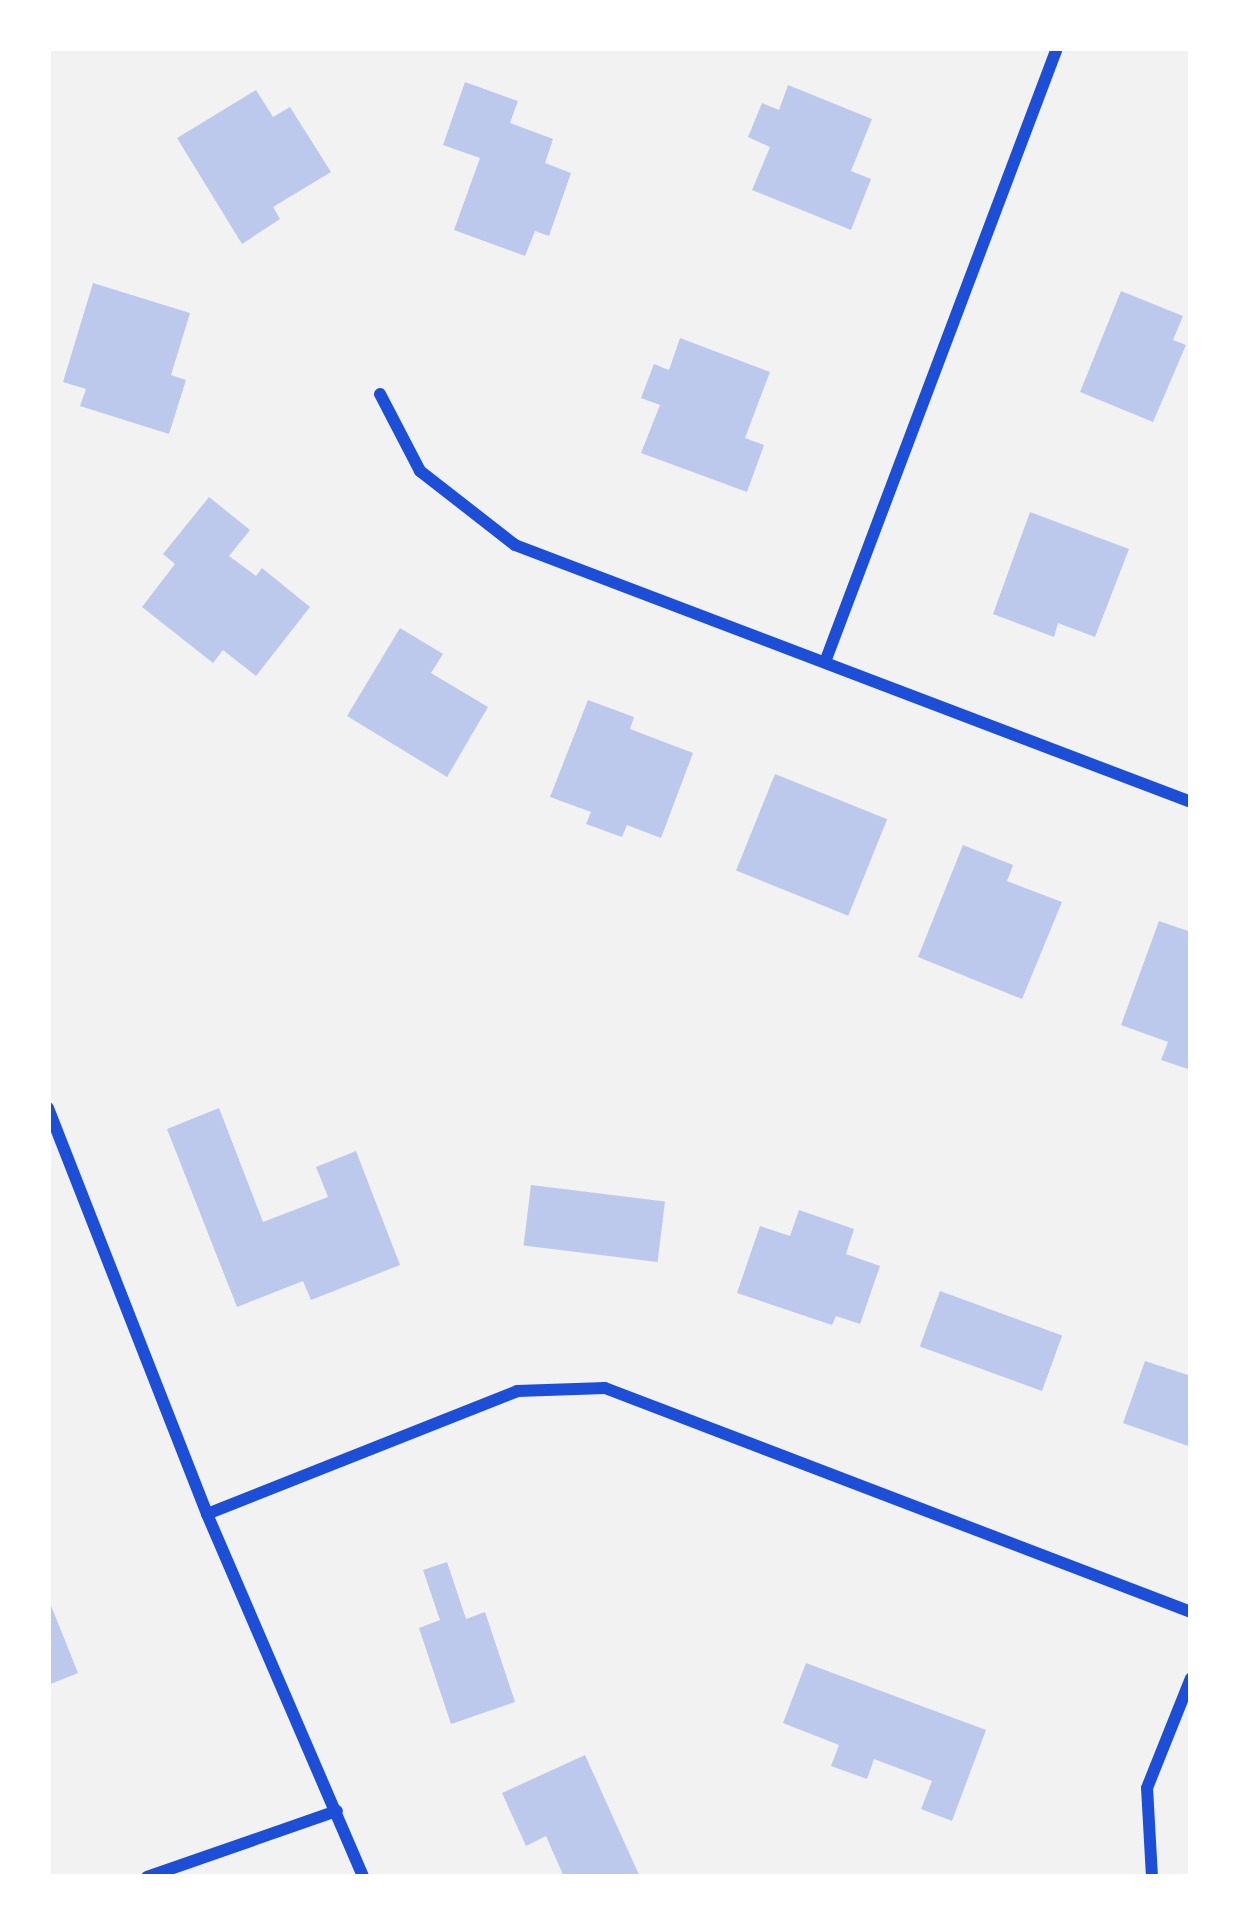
<!DOCTYPE html>
<style>
body{margin:0}
#map{position:relative;width:1239px;height:1925px;overflow:hidden;background:#f2f2f2;font-family:Inter,sans-serif}
div>[style]{position:absolute}
[style*='--x']{left:calc(var(--x)*1px);top:calc(var(--y)*1px);width:calc(var(--w)*1px);rotate:calc(var(--a)*1deg)}
.building>*{inset:0;background:#bdc9ec;transform-origin:0 0}
.minor>*{height:12px;margin:-6px;padding:0 6px;transform-origin:6px;border-radius:6px;background:#1d4ed8}
span{translate:-50% -50%;white-space:nowrap;text-align:center;line-height:1.15;-webkit-text-stroke:9px #fff;paint-order:stroke}
.frame{position:absolute;inset:0;border:51px solid #fff;pointer-events:none}
</style>
<div id="map">
<div class="building">
<i style="clip-path:polygon(465px 82px,518px 101px,510px 123px,553px 139px,545px 163px,571px 173px,549px 236px,535px 231px,525px 256px,454px 230px,480px 158px,443px 145px)"></i>
<i style="clip-path:polygon(788px 85px,872px 119px,851px 171px,871px 179px,851px 230px,752px 190px,770px 147px,748px 137px,762px 103px,779px 110px)"></i>
<i style="clip-path:polygon(256px 90px,273px 117px,290px 107px,331px 172px,273px 207px,280px 219px,242px 244px,177px 138px)"></i>
<i style="clip-path:polygon(93px 283px,190px 313px,171px 375px,186px 380px,169px 434px,80px 406px,86px 389px,63px 382px)"></i>
<i style="clip-path:polygon(1121px 291px,1183px 316px,1173px 340px,1186px 345px,1153px 422px,1080px 392px)"></i>
<i style="clip-path:polygon(680px 338px,770px 372px,745px 438px,764px 445px,747px 492px,641px 453px,660px 405px,641px 398px,654px 364px,669px 370px)"></i>
<i style="clip-path:polygon(209px 497px,250px 530px,229px 556px,256px 576px,262px 568px,310px 607px,256px 676px,223px 650px,213px 663px,142px 607px,175px 564px,163px 554px)"></i>
<i style="clip-path:polygon(1030px 512px,1129px 549px,1095px 637px,1058px 623px,1054px 637px,993px 614px)"></i>
<i style="clip-path:polygon(400px 628px,443px 654px,431px 673px,488px 707px,447px 777px,347px 716px)"></i>
<i style="clip-path:polygon(588px 700px,634px 717px,630px 729px,693px 753px,661px 838px,627px 825px,622px 837px,586px 824px,591px 812px,550px 797px)"></i>
<i style="left:775px;top:774px;width:121px;height:104px;rotate:22deg"></i>
<i style="clip-path:polygon(963px 845px,1013px 865px,1007px 881px,1062px 902px,1022px 999px,918px 957px)"></i>
<i style="clip-path:polygon(1159px 921px,1191px 932px,1191px 1070px,1161px 1060px,1168px 1042px,1121px 1025px)"></i>
<i style="clip-path:polygon(219px 1108px,263px 1222px,328px 1197px,316px 1167px,356px 1151px,400px 1265px,311px 1300px,303px 1281px,237px 1307px,167px 1129px)"></i>
<i style="left:531px;top:1185px;width:135px;height:61px;rotate:7deg"></i>
<i style="clip-path:polygon(799px 1210px,854px 1229px,846px 1254px,880px 1266px,860px 1324px,836px 1316px,832px 1325px,737px 1293px,760px 1226px,790px 1236px)"></i>
<i style="left:940px;top:1291px;width:130px;height:59px;rotate:20deg"></i>
<i style="clip-path:polygon(1145px 1361px,1191px 1376px,1191px 1447px,1123px 1423px)"></i>
<i style="clip-path:polygon(447px 1562px,466px 1619px,485px 1612px,515px 1702px,451px 1724px,419px 1628px,440px 1620px,423px 1570px)"></i>
<i style="clip-path:polygon(48px 1598px,78px 1673px,48px 1685px)"></i>
<i style="clip-path:polygon(806px 1663px,986px 1730px,952px 1821px,921px 1809px,932px 1781px,874px 1759px,867px 1779px,831px 1766px,839px 1745px,783px 1723px)"></i>
<i style="clip-path:polygon(585px 1755px,640px 1877px,564px 1877px,546px 1836px,526px 1846px,502px 1793px)"></i>
</div>
<div class="minor">
<i style="--x:380;--y:394;--w:87;--a:62.5"></i>
<i style="--x:420;--y:471;--w:120;--a:37.9"></i>
<i style="--x:515;--y:545;--w:723;--a:20.82"></i>
<i style="--x:825;--y:662;--w:656;--a:-69.3"></i>
<i style="--x:48;--y:1108;--w:436;--a:68.6"></i>
<i style="--x:207;--y:1514;--w:395;--a:66.7"></i>
<i style="--x:207;--y:1514;--w:334;--a:-21.6"></i>
<i style="--x:517;--y:1391;--w:88;--a:-2"></i>
<i style="--x:605;--y:1388;--w:627;--a:20.92"></i>
<i style="--x:147;--y:1877;--w:201;--a:-19.2"></i>
<i style="--x:1152;--y:1877;--w:89;--a:-93.2"></i>
<i style="--x:1147;--y:1788;--w:118;--a:-68.2"></i>
</div>
<div class="frame"></div>
</div>
